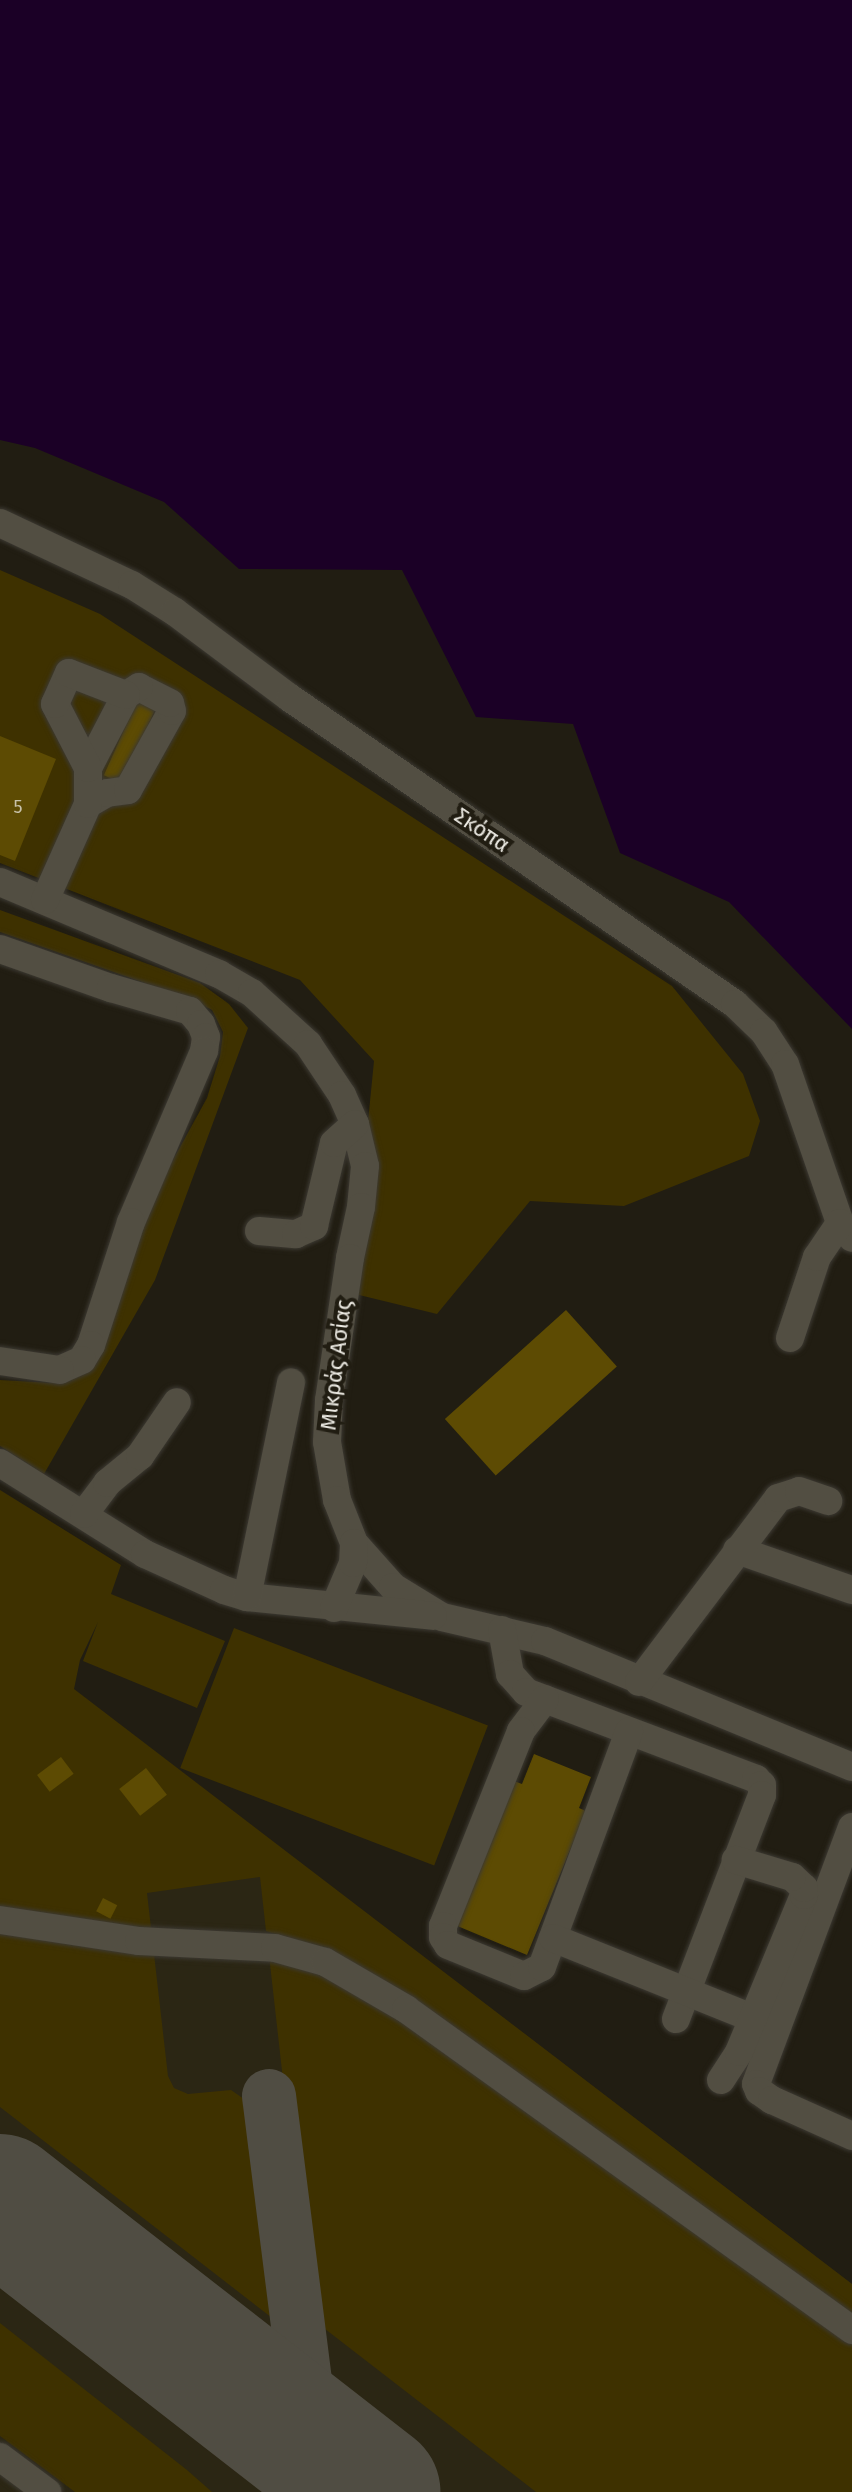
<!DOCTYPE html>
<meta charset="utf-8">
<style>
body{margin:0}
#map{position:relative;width:852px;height:2492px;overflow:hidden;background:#211d12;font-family:"Fira Sans",sans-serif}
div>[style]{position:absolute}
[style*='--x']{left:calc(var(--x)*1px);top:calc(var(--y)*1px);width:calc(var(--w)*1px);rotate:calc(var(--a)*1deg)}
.built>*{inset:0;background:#2b2614}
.green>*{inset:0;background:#3e3100;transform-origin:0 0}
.water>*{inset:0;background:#1b0026}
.taxiway>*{height:54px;margin:-27px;padding:0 27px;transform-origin:27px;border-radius:27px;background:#504d43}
.runway>*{height:136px;margin:-68px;padding:0 68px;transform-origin:68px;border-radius:68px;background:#504d43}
.building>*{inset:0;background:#5d4b03;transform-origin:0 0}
.roads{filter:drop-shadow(0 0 2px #3c3932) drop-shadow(0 0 2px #3c3932)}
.minor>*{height:28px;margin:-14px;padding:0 14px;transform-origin:14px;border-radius:14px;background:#524e42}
span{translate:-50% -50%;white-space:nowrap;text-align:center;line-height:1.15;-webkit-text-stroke:8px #211d12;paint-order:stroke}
.number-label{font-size:18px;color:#c8c2aa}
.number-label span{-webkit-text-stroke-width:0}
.street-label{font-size:22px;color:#ebe9e2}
</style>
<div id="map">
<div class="built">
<i style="clip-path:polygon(108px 1716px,852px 2284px,852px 2492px,0 2492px,0 1801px)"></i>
</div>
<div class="green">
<i style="clip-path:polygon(0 570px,100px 614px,672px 986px,743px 1074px,760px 1121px,749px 1156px,624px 1206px,530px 1201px,437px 1314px,351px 1293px,374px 1061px,300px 980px,0 863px)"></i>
<i style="clip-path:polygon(0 910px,200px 983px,229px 1004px,248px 1028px,155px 1280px,44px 1474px,0 1446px,0 1380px,53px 1383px,108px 1319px,163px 1178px,207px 1098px,220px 1056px,223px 1032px,212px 1010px,193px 1000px,0 932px)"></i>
<i style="clip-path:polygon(0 1490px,121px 1565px,111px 1594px,225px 1641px,197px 1708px,83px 1661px,98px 1622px,80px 1660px,74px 1689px,852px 2284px,852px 2316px,308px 1945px,266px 1931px,260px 1877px,147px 1893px,168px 2076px,174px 2088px,188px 2094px,231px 2090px,244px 2099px,253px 2120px,276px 2321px,0 2107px)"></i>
<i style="left:234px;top:1628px;width:272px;height:150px;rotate:21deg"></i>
<i style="clip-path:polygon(269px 1955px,324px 1968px,852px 2335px,852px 2492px,536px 2492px,316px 2322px,291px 2151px)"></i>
<i style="clip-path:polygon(0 2323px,187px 2470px,212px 2492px,75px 2492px,0 2436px)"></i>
</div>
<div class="water">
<i style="clip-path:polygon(0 0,852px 0,852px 1029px,729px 902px,620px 853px,573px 724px,476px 717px,402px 570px,239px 569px,164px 502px,35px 448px,0 440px)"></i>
</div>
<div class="taxiway">
<i style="--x:269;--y:2096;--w:352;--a:82.8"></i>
<i style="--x:261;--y:2405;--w:66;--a:40.7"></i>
<i style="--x:311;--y:2448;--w:60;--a:47"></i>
</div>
<div class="runway">
<i style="--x:0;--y:2202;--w:472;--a:37.9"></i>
</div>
<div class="building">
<i style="left:140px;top:694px;width:20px;height:89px;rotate:24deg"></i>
<i style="clip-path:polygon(0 736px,56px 759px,15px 861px,0 855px)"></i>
<i style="left:566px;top:1310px;width:76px;height:163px;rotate:48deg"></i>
<i style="clip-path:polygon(534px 1754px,591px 1777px,579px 1808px,586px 1811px,527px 1955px,455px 1925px,514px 1781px,522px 1784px)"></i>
<i style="left:61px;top:1757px;width:21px;height:30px;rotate:53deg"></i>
<i style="left:146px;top:1768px;width:34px;height:34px;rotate:52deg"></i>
<i style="left:103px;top:1898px;width:16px;height:15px;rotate:27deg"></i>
</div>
<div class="roads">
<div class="minor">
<i style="--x:0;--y:523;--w:146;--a:25.2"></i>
<i style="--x:132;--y:585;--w:51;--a:32.1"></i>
<i style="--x:175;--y:612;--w:144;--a:36.8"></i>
<i style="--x:290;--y:698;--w:540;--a:34.51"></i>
<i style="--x:735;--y:1004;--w:40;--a:44"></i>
<i style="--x:764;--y:1032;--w:38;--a:57"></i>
<i style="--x:785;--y:1064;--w:168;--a:70.9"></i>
<i style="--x:840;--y:1223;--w:19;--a:51"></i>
<i style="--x:88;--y:804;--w:22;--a:-30"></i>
<i style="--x:107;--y:793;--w:21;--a:-8"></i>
<i style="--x:128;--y:790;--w:90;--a:-60.9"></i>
<i style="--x:172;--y:711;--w:8;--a:-104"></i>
<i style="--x:170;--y:703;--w:35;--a:-153"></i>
<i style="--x:139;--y:687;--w:15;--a:148"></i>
<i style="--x:126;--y:695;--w:82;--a:117.5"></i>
<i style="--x:0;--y:882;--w:238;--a:22.8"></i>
<i style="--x:219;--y:974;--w:38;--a:30"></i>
<i style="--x:252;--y:993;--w:76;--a:42.3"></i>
<i style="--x:308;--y:1044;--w:61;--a:56.3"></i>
<i style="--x:342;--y:1095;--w:32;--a:66"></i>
<i style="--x:355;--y:1124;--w:43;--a:76.6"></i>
<i style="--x:365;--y:1166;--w:41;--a:95.6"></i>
<i style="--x:361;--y:1207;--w:52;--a:102.2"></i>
<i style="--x:350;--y:1258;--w:144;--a:98.4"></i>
<i style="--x:329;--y:1400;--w:42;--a:92.7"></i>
<i style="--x:327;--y:1442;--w:59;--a:80.2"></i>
<i style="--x:337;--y:1500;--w:46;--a:68.4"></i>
<i style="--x:354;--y:1543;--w:59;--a:48.4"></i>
<i style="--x:393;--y:1587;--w:57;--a:31.5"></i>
<i style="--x:442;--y:1617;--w:106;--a:13.1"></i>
<i style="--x:545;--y:1641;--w:332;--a:22.3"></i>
<i style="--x:45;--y:900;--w:105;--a:-65.9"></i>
<i style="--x:88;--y:804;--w:36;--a:-90"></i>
<i style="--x:88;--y:768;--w:72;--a:-117.3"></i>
<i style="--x:55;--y:704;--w:34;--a:-66"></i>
<i style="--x:69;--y:673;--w:61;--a:21.1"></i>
<i style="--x:0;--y:949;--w:118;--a:19.4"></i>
<i style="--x:111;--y:988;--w:82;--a:16.2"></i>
<i style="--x:190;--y:1011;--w:17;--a:50"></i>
<i style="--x:201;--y:1024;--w:14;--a:69"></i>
<i style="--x:206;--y:1037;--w:14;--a:98"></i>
<i style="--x:204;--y:1051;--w:186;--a:113.1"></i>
<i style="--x:131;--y:1222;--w:129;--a:108"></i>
<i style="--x:91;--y:1345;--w:17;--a:121"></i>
<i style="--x:82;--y:1360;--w:24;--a:156"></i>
<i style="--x:60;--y:1370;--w:61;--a:-171.5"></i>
<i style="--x:259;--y:1231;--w:37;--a:5"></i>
<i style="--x:296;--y:1234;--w:20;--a:-24"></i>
<i style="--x:314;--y:1226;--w:85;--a:-76.5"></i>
<i style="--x:334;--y:1143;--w:28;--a:-42"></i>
<i style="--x:790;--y:1338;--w:85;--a:-71.6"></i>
<i style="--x:817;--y:1257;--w:41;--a:-55.9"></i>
<i style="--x:0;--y:1463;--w:171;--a:32.1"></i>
<i style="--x:145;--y:1554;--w:87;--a:24.5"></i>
<i style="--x:224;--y:1590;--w:24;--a:17"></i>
<i style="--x:247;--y:1597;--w:187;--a:5.8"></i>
<i style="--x:84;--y:1514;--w:39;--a:-53"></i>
<i style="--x:107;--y:1483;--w:43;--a:-39.3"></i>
<i style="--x:140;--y:1456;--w:65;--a:-55.6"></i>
<i style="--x:737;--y:1550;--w:122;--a:19.2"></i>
<i style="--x:247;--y:1597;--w:219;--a:-78.4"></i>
<i style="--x:334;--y:1608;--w:49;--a:-67.1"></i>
<i style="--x:353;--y:1563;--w:20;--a:-87"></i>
<i style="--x:502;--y:1630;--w:45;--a:79.7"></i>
<i style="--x:510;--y:1674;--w:24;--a:48"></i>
<i style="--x:526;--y:1692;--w:246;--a:20.7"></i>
<i style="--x:756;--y:1779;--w:8;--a:45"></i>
<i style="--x:762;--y:1785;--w:10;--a:90"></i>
<i style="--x:762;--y:1795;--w:240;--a:111"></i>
<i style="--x:639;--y:1682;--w:231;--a:-52.9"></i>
<i style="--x:778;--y:1498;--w:22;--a:-18"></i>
<i style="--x:799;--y:1491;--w:31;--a:19"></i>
<i style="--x:545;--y:1699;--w:40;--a:127"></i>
<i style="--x:521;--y:1731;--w:210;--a:111.8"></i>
<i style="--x:443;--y:1926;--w:11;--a:90"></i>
<i style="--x:443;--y:1937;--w:9;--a:58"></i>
<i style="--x:448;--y:1945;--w:82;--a:22.2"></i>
<i style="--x:524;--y:1976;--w:20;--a:-27"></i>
<i style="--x:542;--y:1967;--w:251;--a:-69.7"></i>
<i style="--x:852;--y:1827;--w:274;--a:110.5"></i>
<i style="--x:756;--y:2084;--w:8;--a:67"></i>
<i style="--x:759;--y:2091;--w:16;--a:35"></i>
<i style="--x:772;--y:2100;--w:88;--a:24.2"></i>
<i style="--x:0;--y:1920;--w:141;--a:8.6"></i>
<i style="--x:139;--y:1941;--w:136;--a:2.9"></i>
<i style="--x:275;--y:1948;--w:52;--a:15.6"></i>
<i style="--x:325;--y:1962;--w:94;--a:30.1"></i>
<i style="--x:406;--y:2009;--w:550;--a:35.74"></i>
<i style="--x:553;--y:1938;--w:214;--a:21.9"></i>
<i style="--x:721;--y:2080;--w:33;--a:-57"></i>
<i style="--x:739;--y:2052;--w:170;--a:-67.5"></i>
<i style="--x:804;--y:1895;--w:7;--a:-90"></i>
<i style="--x:804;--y:1888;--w:16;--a:-137"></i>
<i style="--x:792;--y:1877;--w:59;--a:-163.1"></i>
<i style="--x:0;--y:2457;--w:59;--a:36.7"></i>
</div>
</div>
<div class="number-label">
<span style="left:18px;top:807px">5</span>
</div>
<div class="street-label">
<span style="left:482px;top:830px;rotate:34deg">Σκόπα</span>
<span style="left:336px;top:1365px;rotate:-83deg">Μικράς Ασίας</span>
</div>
</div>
